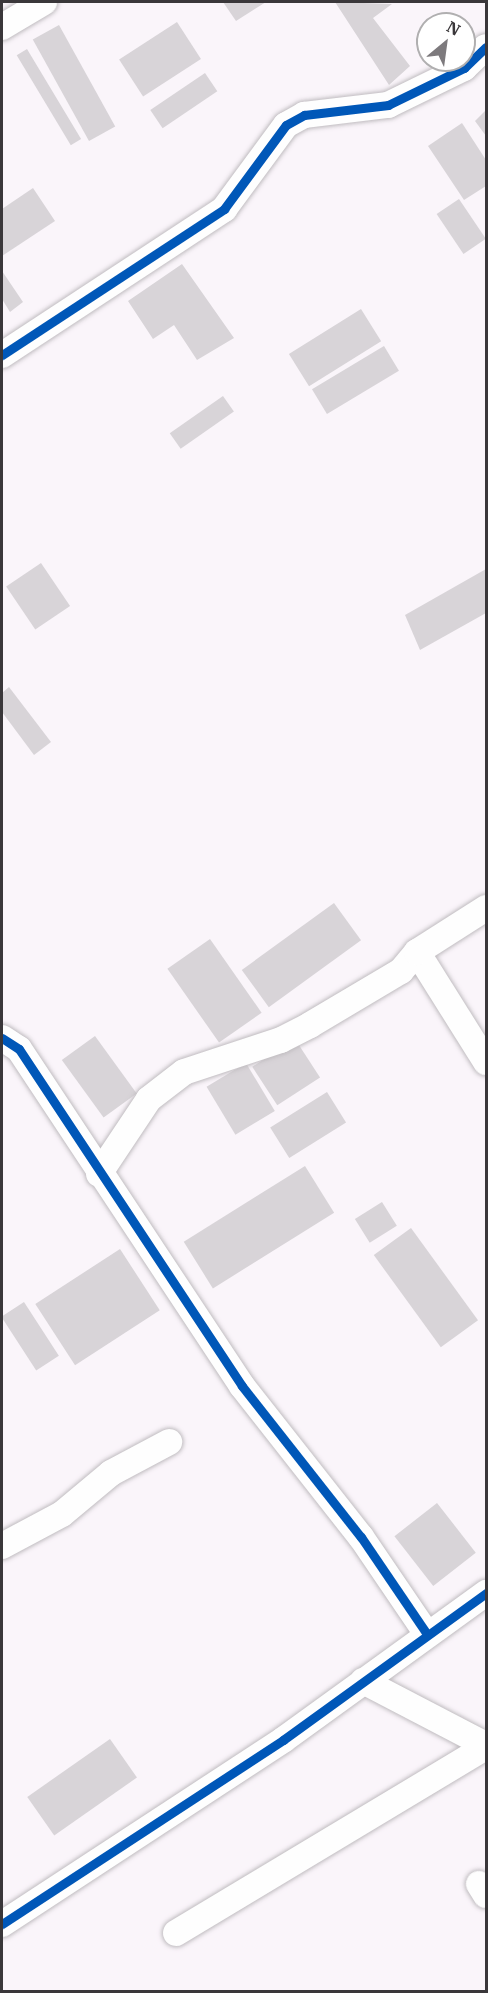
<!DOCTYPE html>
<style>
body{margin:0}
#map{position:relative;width:488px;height:1993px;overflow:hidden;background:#faf5fa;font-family:"IBM Plex Serif",serif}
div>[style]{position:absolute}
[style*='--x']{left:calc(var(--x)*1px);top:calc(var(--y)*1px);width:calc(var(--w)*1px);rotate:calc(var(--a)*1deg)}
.building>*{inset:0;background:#d8d4d8;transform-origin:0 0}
.roads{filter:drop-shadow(0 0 2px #c0bcc0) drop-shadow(0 0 2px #c0bcc0)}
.minor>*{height:26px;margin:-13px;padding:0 13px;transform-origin:13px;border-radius:13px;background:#fefefe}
.cycleway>*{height:9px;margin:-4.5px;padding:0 4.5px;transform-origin:4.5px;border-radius:4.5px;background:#0057b8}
span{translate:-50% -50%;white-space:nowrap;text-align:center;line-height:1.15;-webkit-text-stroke:6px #fff;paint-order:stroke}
.frame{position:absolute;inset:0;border:3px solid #3a373a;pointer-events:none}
.north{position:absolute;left:416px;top:12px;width:60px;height:60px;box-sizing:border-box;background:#fff;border:2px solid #b0afb0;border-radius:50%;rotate:29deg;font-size:16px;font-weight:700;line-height:24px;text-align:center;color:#3a373a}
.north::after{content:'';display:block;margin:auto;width:21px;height:27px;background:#7d7a7d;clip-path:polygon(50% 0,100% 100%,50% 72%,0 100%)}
</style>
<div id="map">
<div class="building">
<i style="clip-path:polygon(223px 2px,266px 2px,236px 21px)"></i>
<i style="clip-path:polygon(335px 2px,392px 4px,373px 18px,410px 66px,389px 85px)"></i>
<i style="left:177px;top:22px;width:44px;height:69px;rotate:57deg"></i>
<i style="left:59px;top:25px;width:116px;height:30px;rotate:61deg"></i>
<i style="left:27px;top:49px;width:105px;height:12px;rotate:59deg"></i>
<i style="left:205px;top:73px;width:22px;height:66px;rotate:56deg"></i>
<i style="clip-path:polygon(486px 110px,486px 136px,475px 121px)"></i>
<i style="clip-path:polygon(462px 123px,486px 160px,486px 186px,464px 200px,428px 146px)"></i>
<i style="clip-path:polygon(33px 188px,55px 221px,2px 256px,2px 209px)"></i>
<i style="left:459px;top:199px;width:48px;height:27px;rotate:56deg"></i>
<i style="clip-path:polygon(182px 264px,234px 338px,197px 360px,174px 325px,153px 339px,128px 301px)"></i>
<i style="clip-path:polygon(2px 271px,23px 302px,10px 312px,2px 299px)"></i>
<i style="left:361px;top:309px;width:38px;height:85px;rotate:58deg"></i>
<i style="left:384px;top:346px;width:29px;height:84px;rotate:59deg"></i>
<i style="left:223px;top:396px;width:19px;height:65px;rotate:55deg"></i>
<i style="left:41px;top:563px;width:52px;height:42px;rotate:56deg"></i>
<i style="clip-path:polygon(486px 569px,486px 613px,420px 650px,405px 615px)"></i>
<i style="clip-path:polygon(9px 687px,51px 742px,34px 755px,2px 712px,2px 693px)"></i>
<i style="left:334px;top:903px;width:46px;height:114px;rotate:54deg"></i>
<i style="left:210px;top:939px;width:90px;height:52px;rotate:55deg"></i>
<i style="left:95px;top:1036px;width:71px;height:41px;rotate:54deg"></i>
<i style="left:295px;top:1039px;width:46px;height:51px;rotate:57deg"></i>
<i style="left:246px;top:1063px;width:56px;height:46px;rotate:59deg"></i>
<i style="left:327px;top:1092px;width:36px;height:67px;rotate:58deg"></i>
<i style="left:305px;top:1166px;width:55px;height:143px;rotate:58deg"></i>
<i style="left:382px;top:1202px;width:28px;height:32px;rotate:58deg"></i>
<i style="left:411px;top:1228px;width:114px;height:46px;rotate:54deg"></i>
<i style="left:120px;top:1249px;width:73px;height:101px;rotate:57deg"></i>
<i style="left:24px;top:1302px;width:64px;height:27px;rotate:57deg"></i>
<i style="left:437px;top:1503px;width:63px;height:54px;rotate:52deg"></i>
<i style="left:110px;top:1739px;width:47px;height:101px;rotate:55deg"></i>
</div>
<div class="roads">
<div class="minor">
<i style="--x:2;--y:27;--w:49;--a:-30.8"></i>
<i style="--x:2;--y:355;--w:266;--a:-33.3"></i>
<i style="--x:224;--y:209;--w:104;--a:-53.6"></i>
<i style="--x:286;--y:125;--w:21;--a:-29"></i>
<i style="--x:304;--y:115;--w:85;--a:-6.8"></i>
<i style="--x:388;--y:105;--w:85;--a:-26"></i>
<i style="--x:464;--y:68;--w:30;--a:-44"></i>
<i style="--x:417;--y:952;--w:130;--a:57.9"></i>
<i style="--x:2;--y:1038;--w:20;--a:33"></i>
<i style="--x:19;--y:1049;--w:404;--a:56.5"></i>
<i style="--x:242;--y:1386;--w:192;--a:51.8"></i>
<i style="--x:361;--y:1537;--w:117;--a:55.8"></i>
<i style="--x:99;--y:1174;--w:90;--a:-56.3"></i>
<i style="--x:149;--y:1099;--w:44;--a:-37.6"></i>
<i style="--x:184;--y:1072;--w:102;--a:-18.3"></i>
<i style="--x:281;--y:1040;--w:33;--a:-27"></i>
<i style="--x:310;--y:1025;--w:106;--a:-30.7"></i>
<i style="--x:401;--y:971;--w:25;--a:-50"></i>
<i style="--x:417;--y:952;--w:82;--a:-32.5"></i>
<i style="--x:2;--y:1546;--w:68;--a:-28.1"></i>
<i style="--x:62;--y:1514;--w:64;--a:-39.9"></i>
<i style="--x:111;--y:1473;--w:66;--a:-28.1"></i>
<i style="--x:363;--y:1681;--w:139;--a:27.5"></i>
<i style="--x:479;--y:1884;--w:13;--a:58"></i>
<i style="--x:2;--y:1924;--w:336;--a:-33.2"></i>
<i style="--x:283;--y:1740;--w:251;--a:-35.9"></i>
<i style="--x:176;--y:1933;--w:362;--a:-31"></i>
</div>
</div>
<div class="cycleway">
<i style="--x:2;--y:355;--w:266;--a:-33.3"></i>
<i style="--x:224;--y:209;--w:104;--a:-53.6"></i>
<i style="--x:286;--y:125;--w:21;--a:-29"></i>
<i style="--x:304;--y:115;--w:85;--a:-6.8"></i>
<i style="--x:388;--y:105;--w:85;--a:-26"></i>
<i style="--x:464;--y:68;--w:30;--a:-44"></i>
<i style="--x:2;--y:1038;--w:20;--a:33"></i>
<i style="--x:19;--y:1049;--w:404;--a:56.5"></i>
<i style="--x:242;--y:1386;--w:192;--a:51.8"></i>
<i style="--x:361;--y:1537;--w:117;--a:55.8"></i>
<i style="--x:2;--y:1924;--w:336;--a:-33.2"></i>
<i style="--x:283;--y:1740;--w:251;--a:-35.9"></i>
</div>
<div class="frame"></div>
<div class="north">N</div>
</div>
